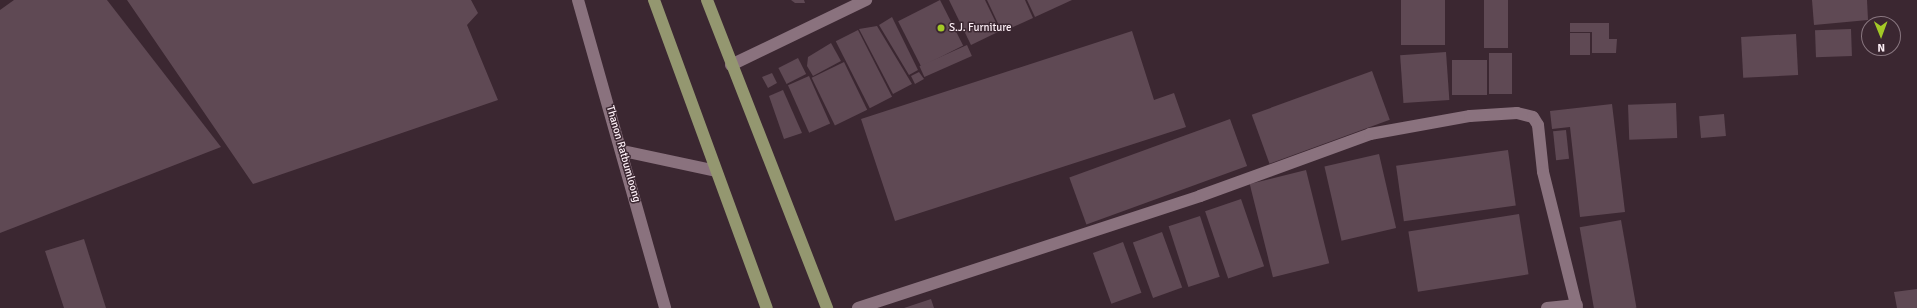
<!DOCTYPE html>
<style>
body{margin:0}
#map{position:relative;width:1917px;height:308px;overflow:hidden;background:#3b2731;font-family:Signika,sans-serif}
div>[style]{position:absolute}
[style*='--x']{left:calc(var(--x)*1px);top:calc(var(--y)*1px);width:calc(var(--w)*1px);rotate:calc(var(--a)*1deg)}
.building>*{inset:0;background:#5f4954;transform-origin:0 0}
.minor>*{height:12px;margin:-6px;padding:0 6px;transform-origin:6px;border-radius:6px;background:#8a727e}
.major>*{height:12px;margin:-6px;padding:0 6px;transform-origin:6px;border-radius:6px;background:#949770}
.dots>*{width:11px;height:11px;translate:-50% -50%;box-sizing:border-box;border:2px solid #3b2731;border-radius:50%}
span{translate:-50% -50%;white-space:nowrap;text-align:center;line-height:1.15;-webkit-text-stroke:3px #3b2731;paint-order:stroke}
.poi-label{font-size:11px;color:#fdeff6}
.left{translate:0 -50%;text-align:left}
.street-label{font-size:11px;color:#fdeff6}
.north{position:absolute;left:1861px;top:16px;width:40px;height:40px;box-sizing:border-box;background:#3b2731;border:1px solid #897780;border-radius:50%;rotate:179deg;font-size:11px;font-weight:700;line-height:16px;text-align:center;color:#fdeff6}
.north::after{content:'';display:block;margin:auto;width:14px;height:18px;background:#a3c926;clip-path:polygon(50% 0,100% 100%,50% 72%,0 100%)}
</style>
<div id="map">
<div class="building">
<i style="clip-path:polygon(14px 0,107px 0,221px 147px,0 233px,0 10px)"></i>
<i style="clip-path:polygon(127px 0,471px 0,478px 13px,467px 25px,498px 100px,253px 184px)"></i>
<i style="clip-path:polygon(791px 0,804px 0,805px 3px,795px 3px)"></i>
<i style="left:940px;top:0;width:51px;height:47px;rotate:63deg"></i>
<i style="clip-path:polygon(949px 0,985px 0,1000px 31px,971px 45px)"></i>
<i style="clip-path:polygon(987px 0,1025px 0,1033px 18px,1002px 32px)"></i>
<i style="clip-path:polygon(1027px 0,1072px 0,1035px 17px)"></i>
<i style="left:1401px;top:0;width:44px;height:45px"></i>
<i style="left:1484px;top:0;width:24px;height:48px"></i>
<i style="clip-path:polygon(1812px 0,1867px 0,1868px 20px,1814px 25px)"></i>
<i style="clip-path:polygon(892px 17px,918px 70px,909px 75px,879px 25px)"></i>
<i style="clip-path:polygon(1570px 23px,1609px 23px,1609px 39px,1617px 39px,1616px 53px,1592px 53px,1592px 32px,1570px 32px)"></i>
<i style="clip-path:polygon(877px 26px,912px 84px,893px 94px,859px 29px)"></i>
<i style="left:1851px;top:29px;width:27px;height:36px;rotate:88deg"></i>
<i style="left:858px;top:30px;width:75px;height:25px;rotate:63deg"></i>
<i style="clip-path:polygon(1132px 31px,1154px 100px,1174px 93px,1186px 127px,895px 221px,861px 119px)"></i>
<i style="left:1570px;top:33px;width:20px;height:22px"></i>
<i style="left:1796px;top:34px;width:41px;height:55px;rotate:87deg"></i>
<i style="clip-path:polygon(831px 43px,841px 61px,813px 76px,807px 66px,808px 57px)"></i>
<i style="left:967px;top:45px;width:12px;height:52px;rotate:66deg"></i>
<i style="left:1446px;top:52px;width:48px;height:46px;rotate:86deg"></i>
<i style="left:1489px;top:53px;width:23px;height:41px"></i>
<i style="left:798px;top:58px;width:18px;height:22px;rotate:63deg"></i>
<i style="left:1452px;top:60px;width:35px;height:35px"></i>
<i style="left:844px;top:62px;width:53px;height:36px;rotate:64deg"></i>
<i style="left:1372px;top:71px;width:52px;height:128px;rotate:70deg"></i>
<i style="clip-path:polygon(919px 72px,924px 79px,915px 84px,911px 76px)"></i>
<i style="clip-path:polygon(772px 73px,777px 83px,768px 88px,762px 77px)"></i>
<i style="left:809px;top:76px;width:52px;height:23px;rotate:66deg"></i>
<i style="clip-path:polygon(783px 90px,802px 133px,784px 139px,769px 96px)"></i>
<i style="left:1676px;top:103px;width:35px;height:48px;rotate:88deg"></i>
<i style="clip-path:polygon(1612px 104px,1625px 212px,1580px 217px,1570px 127px,1552px 129px,1550px 111px)"></i>
<i style="left:1724px;top:114px;width:22px;height:25px;rotate:85deg"></i>
<i style="left:1230px;top:119px;width:50px;height:171px;rotate:70deg"></i>
<i style="left:1566px;top:130px;width:29px;height:13px;rotate:84deg"></i>
<i style="left:1508px;top:150px;width:56px;height:113px;rotate:82deg"></i>
<i style="left:1379px;top:154px;width:76px;height:56px;rotate:77deg"></i>
<i style="left:1306px;top:170px;width:96px;height:58px;rotate:76deg"></i>
<i style="left:1241px;top:199px;width:71px;height:38px;rotate:71deg"></i>
<i style="left:1519px;top:214px;width:61px;height:112px;rotate:81deg"></i>
<i style="left:1200px;top:216px;width:64px;height:33px;rotate:72deg"></i>
<i style="left:1621px;top:220px;width:89px;height:42px;rotate:80deg"></i>
<i style="left:1162px;top:232px;width:59px;height:31px;rotate:70deg"></i>
<i style="clip-path:polygon(84px 239px,106px 308px,64px 308px,45px 251px)"></i>
<i style="left:1123px;top:242px;width:54px;height:32px;rotate:70deg"></i>
<i style="clip-path:polygon(1917px 289px,1917px 308px,1897px 308px,1894px 292px)"></i>
<i style="clip-path:polygon(931px 299px,934px 308px,904px 308px)"></i>
</div>
<div class="minor">
<i style="--x:578;--y:0;--w:320;--a:74.2"></i>
<i style="--x:731;--y:65;--w:150;--a:-25.7"></i>
<i style="--x:623;--y:151;--w:95;--a:12.1"></i>
<i style="--x:858;--y:308;--w:360;--a:-18.1"></i>
<i style="--x:1200;--y:196;--w:181;--a:-20"></i>
<i style="--x:1370;--y:134;--w:102;--a:-10.2"></i>
<i style="--x:1470;--y:116;--w:47;--a:-3.7"></i>
<i style="--x:1517;--y:113;--w:16;--a:14"></i>
<i style="--x:1533;--y:117;--w:9;--a:58"></i>
<i style="--x:1538;--y:125;--w:47;--a:83.9"></i>
<i style="--x:1543;--y:172;--w:140;--a:76"></i>
<i style="--x:1547;--y:308;--w:30;--a:-6"></i>
</div>
<div class="major">
<i style="--x:654;--y:0;--w:328;--a:69.9"></i>
<i style="--x:707;--y:0;--w:331;--a:68.7"></i>
</div>
<div class="dots">
<i style="left:941px;top:28px;background:#a3c926"></i>
</div>
<div class="poi-label">
<span class="left" style="left:949px;top:28px">S.J. Furniture</span>
</div>
<div class="street-label">
<span style="left:623px;top:154px;rotate:74deg">Thanon Ratbumloong</span>
</div>
<div class="north">N</div>
</div>
